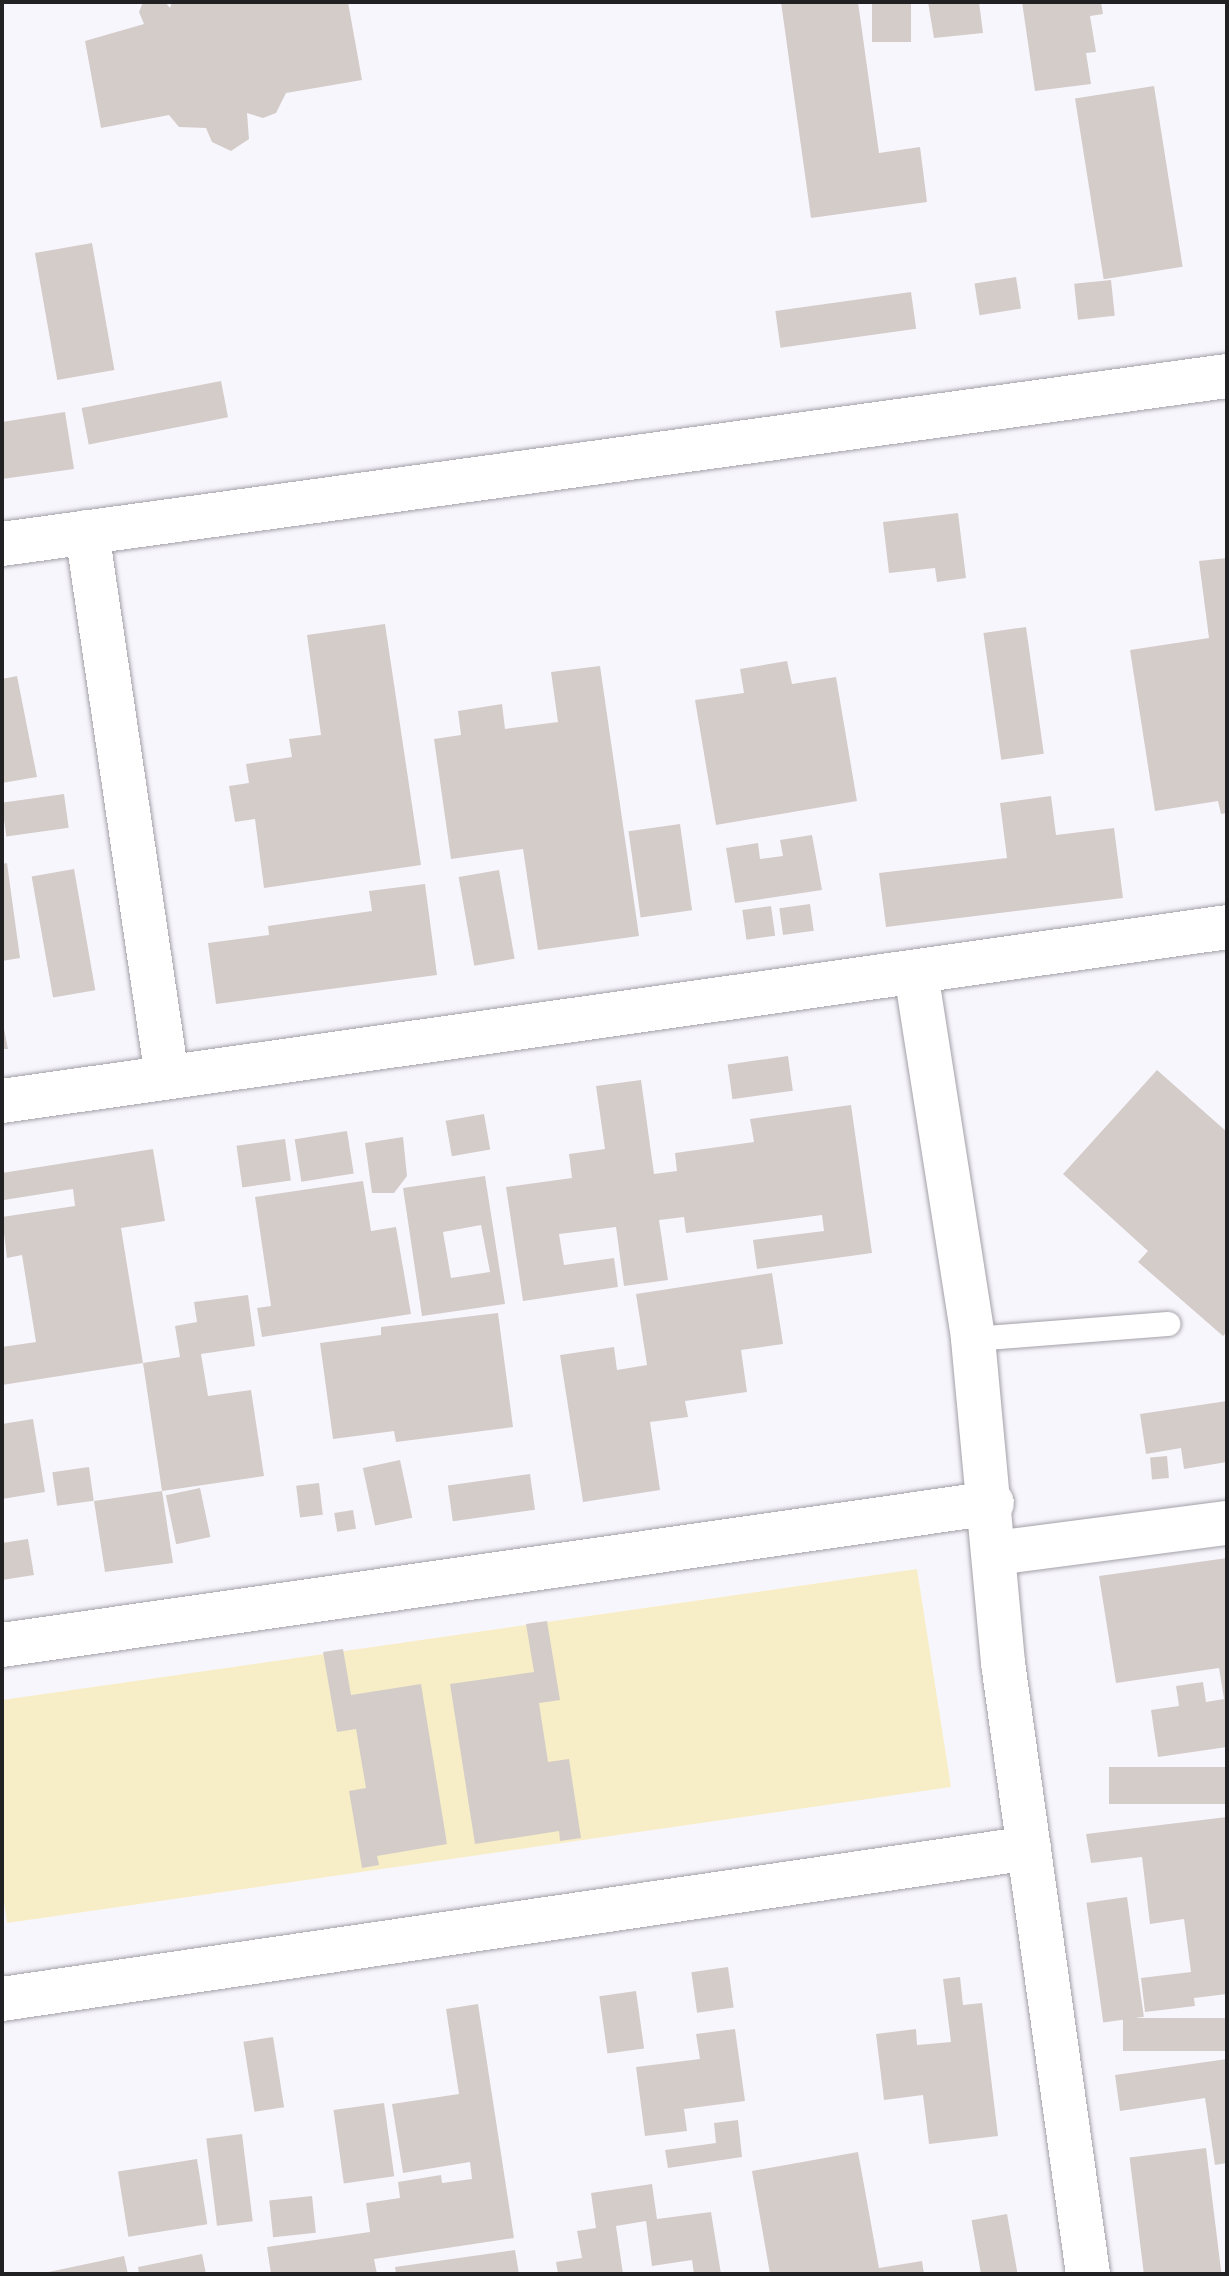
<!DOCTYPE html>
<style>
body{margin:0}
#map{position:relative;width:1229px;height:2276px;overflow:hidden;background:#f8f6fd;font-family:Inter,sans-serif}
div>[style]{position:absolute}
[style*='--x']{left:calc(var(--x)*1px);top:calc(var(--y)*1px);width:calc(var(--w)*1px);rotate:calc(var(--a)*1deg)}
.sand>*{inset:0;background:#f7eec8}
.building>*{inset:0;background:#d4ccc9;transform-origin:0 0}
.roads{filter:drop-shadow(0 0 2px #a3a0a7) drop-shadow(0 0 2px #a3a0a7)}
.service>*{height:24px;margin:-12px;padding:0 12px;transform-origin:12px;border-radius:12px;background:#fff}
.minor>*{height:44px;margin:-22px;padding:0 22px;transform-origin:22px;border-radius:22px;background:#fff}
span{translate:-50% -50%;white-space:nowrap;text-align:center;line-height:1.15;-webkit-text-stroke:6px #fff;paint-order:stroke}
.frame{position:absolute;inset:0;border:4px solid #212023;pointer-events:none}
</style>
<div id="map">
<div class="sand">
<i style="clip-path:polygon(917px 1569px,951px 1787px,7px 1923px,2px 1888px,2px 1700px)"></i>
</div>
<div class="building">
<i style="clip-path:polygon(143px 2px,165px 2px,170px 8px,172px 2px,348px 2px,362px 80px,286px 93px,276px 113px,263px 118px,247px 113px,249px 139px,231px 151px,212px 142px,206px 128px,179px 127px,169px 115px,101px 128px,85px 41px,144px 24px,139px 12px)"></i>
<i style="clip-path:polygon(781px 2px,858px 2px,879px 153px,920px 147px,927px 202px,811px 218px)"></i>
<i style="left:872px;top:2px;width:39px;height:40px"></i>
<i style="clip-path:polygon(928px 2px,979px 2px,983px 33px,934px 38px)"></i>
<i style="clip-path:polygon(1022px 2px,1101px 2px,1103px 14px,1090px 16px,1096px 52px,1086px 53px,1091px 84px,1035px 91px)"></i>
<i style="left:1154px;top:86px;width:183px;height:80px;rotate:81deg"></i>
<i style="left:92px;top:243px;width:129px;height:58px;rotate:80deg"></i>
<i style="left:1016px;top:277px;width:32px;height:42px;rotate:81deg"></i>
<i style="left:1111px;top:280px;width:36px;height:37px;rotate:84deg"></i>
<i style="left:911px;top:292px;width:37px;height:137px;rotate:82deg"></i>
<i style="left:221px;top:381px;width:37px;height:142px;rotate:79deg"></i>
<i style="clip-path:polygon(65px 412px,74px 469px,2px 479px,2px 422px)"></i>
<i style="clip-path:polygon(958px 513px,966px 578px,937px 582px,935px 568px,889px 573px,883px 522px)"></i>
<i style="clip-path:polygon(1227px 558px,1227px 813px,1221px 814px,1218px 801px,1155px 811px,1130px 650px,1209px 638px,1199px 561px)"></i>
<i style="clip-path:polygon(385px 624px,421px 865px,264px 888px,255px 819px,235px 822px,229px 786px,249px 783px,246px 764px,292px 757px,289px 739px,321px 735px,307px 635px)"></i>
<i style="left:1026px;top:627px;width:128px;height:43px;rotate:82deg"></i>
<i style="clip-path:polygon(787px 661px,792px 684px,836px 677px,857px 801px,716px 825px,695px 700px,744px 693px,740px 669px)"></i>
<i style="clip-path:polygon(600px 666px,639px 936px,538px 950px,523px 849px,451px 859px,434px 739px,461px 735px,458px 711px,502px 704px,505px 729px,558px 722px,551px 672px)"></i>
<i style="clip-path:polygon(17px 676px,37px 777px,2px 783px,2px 679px)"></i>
<i style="left:64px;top:794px;width:34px;height:63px;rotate:82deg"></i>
<i style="clip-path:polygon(1051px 796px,1056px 835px,1114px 828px,1123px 898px,886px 927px,879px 873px,1007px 858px,1000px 803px)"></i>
<i style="left:680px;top:824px;width:87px;height:52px;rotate:82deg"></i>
<i style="clip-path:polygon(812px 835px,822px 890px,735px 903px,726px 848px,758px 843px,760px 859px,783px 856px,780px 840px)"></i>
<i style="clip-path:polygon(7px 863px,20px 958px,2px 961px,2px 864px)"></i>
<i style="left:74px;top:869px;width:123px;height:43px;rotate:80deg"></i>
<i style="left:499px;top:870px;width:90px;height:41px;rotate:80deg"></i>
<i style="clip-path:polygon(425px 884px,437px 975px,216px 1004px,208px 943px,269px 935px,268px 926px,372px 911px,369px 891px)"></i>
<i style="left:810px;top:904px;width:27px;height:31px;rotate:82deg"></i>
<i style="left:771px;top:906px;width:30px;height:29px;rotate:82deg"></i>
<i style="clip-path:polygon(2px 1019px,8px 1049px,2px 1049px)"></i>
<i style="left:788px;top:1056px;width:35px;height:61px;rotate:82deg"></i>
<i style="clip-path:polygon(1157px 1070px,1227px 1132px,1227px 1332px,1223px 1336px,1138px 1262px,1148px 1251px,1063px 1174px)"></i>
<i style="clip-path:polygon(641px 1080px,654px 1174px,677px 1171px,675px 1153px,754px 1142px,750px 1119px,851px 1105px,872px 1253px,757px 1269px,753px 1240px,824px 1231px,822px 1215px,686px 1233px,684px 1217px,659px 1220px,668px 1280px,624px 1286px,616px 1227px,559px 1234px,564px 1265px,614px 1258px,618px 1287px,523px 1301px,506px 1187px,572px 1178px,569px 1154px,605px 1149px,596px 1086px)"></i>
<i style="left:484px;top:1114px;width:36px;height:39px;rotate:80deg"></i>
<i style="left:347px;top:1131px;width:43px;height:53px;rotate:81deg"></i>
<i style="clip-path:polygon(403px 1137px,407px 1176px,394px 1193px,372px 1193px,365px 1143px)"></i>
<i style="left:285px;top:1139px;width:42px;height:49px;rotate:82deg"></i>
<i style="clip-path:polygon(153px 1149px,165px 1221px,121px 1228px,143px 1363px,2px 1385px,2px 1347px,36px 1342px,22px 1255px,7px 1258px,2px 1217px,75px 1206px,73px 1189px,4px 1200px,2px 1173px)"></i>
<i style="clip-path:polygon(evenodd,485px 1176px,505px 1304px,422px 1316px,403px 1188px,485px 1176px,481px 1225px,490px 1272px,451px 1278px,443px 1232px,481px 1225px)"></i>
<i style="clip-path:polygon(363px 1181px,371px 1231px,396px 1227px,411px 1314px,262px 1337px,257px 1308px,271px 1306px,255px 1197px)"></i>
<i style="clip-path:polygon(772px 1273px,783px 1344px,741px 1350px,747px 1392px,685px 1401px,688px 1417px,650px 1422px,660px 1490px,583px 1502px,560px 1355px,614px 1347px,617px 1370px,647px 1365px,636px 1294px)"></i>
<i style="clip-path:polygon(248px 1295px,255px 1346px,201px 1354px,208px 1396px,251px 1390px,264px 1476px,162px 1491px,173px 1563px,105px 1572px,94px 1501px,162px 1491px,143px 1363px,180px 1357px,175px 1326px,197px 1322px,194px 1302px)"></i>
<i style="clip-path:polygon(498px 1313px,513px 1427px,396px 1442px,394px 1431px,333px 1439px,320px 1343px,381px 1335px,381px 1327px)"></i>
<i style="clip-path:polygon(1227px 1401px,1227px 1462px,1184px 1469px,1181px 1448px,1146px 1454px,1140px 1414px)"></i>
<i style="clip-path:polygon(33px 1419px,45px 1492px,2px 1499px,2px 1424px)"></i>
<i style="left:1167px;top:1456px;width:22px;height:17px;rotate:85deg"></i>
<i style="left:400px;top:1460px;width:59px;height:38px;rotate:78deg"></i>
<i style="left:89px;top:1467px;width:34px;height:37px;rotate:82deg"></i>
<i style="left:530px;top:1474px;width:36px;height:83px;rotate:82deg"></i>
<i style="left:319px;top:1483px;width:32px;height:23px;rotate:83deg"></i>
<i style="left:200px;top:1488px;width:50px;height:35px;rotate:78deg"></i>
<i style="left:353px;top:1510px;width:19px;height:19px;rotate:81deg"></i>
<i style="clip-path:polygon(28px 1539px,34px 1575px,2px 1580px,2px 1543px)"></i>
<i style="clip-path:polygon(1227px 1558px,1227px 1747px,1158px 1757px,1151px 1710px,1179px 1706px,1176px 1686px,1203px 1682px,1206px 1702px,1224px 1699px,1219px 1668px,1116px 1683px,1099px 1576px)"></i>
<i style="clip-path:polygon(547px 1621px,560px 1700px,539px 1703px,548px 1762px,569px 1759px,581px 1838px,560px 1841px,559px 1831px,475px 1844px,450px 1684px,534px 1672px,526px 1624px)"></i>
<i style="clip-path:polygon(343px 1649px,351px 1695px,421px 1684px,447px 1844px,377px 1856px,379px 1865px,362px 1868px,349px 1791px,366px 1788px,356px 1729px,337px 1732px,323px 1652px)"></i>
<i style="left:1227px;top:1767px;width:37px;height:118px;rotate:90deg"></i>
<i style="clip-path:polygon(1227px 1817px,1227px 1994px,1194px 1998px,1195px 2006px,1145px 2012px,1141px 1978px,1191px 1972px,1184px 1919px,1150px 1924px,1142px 1857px,1091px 1863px,1086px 1834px)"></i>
<i style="left:1127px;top:1897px;width:121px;height:41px;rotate:82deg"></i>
<i style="left:728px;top:1967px;width:41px;height:37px;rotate:82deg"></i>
<i style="clip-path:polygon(960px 1977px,963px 2005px,982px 2003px,998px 2136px,929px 2144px,923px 2095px,884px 2100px,876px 2034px,916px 2029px,917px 2045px,951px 2042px,943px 1979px)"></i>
<i style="left:636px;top:1991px;width:58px;height:37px;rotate:82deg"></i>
<i style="clip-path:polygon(478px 2004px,514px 2238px,374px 2259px,377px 2274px,271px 2274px,267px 2247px,370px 2232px,366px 2203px,400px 2198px,398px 2182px,441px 2175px,442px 2183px,472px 2179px,470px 2162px,403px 2173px,392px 2104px,459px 2094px,446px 2009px)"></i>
<i style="left:1227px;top:2018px;width:33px;height:104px;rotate:90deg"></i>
<i style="clip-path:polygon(735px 2029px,745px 2101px,684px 2109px,687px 2131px,645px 2136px,636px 2067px,700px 2059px,696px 2034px)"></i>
<i style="left:273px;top:2037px;width:71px;height:30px;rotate:81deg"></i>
<i style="clip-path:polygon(1227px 2059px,1227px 2163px,1215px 2165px,1205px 2098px,1120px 2111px,1115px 2075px)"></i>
<i style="left:384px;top:2103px;width:74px;height:51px;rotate:82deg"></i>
<i style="clip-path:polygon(738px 2120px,742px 2157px,668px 2168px,665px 2150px,716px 2143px,714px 2123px)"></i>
<i style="left:242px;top:2134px;width:88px;height:36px;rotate:83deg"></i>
<i style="left:1206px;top:2148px;width:127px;height:77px;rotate:83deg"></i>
<i style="clip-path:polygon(858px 2152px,879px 2268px,922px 2261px,924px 2274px,770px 2274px,752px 2171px)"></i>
<i style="left:197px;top:2159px;width:66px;height:80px;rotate:81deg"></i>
<i style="clip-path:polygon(652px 2184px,657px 2219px,711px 2212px,721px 2274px,694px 2274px,692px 2260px,652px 2266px,646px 2221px,616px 2226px,623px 2274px,558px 2274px,556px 2262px,582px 2258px,577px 2231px,596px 2228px,591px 2193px)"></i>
<i style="left:312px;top:2196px;width:37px;height:43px;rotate:84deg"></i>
<i style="left:1007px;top:2214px;width:61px;height:36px;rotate:80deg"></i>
<i style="clip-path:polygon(515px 2250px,519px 2274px,396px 2274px,395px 2267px)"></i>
<i style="clip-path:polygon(202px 2254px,206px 2274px,139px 2274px,138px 2267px)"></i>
<i style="clip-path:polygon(124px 2256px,128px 2274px,44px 2274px,44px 2273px)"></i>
</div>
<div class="roads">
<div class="service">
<i style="--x:973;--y:1339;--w:196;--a:-4.4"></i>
</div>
<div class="minor">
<i style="--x:87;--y:532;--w:551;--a:81.65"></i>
<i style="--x:2;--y:544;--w:1236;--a:-7.81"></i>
<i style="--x:916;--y:973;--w:370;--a:81.1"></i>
<i style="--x:973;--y:1339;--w:325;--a:84.7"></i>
<i style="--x:1003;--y:1663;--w:617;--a:82.08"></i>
<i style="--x:2;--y:1101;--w:1237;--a:-8.08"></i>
<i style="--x:995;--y:1553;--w:234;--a:-7.4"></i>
<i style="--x:2;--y:1645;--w:1000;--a:-8.16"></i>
<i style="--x:2;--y:1999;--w:1038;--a:-8.36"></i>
</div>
</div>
<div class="frame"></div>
</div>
